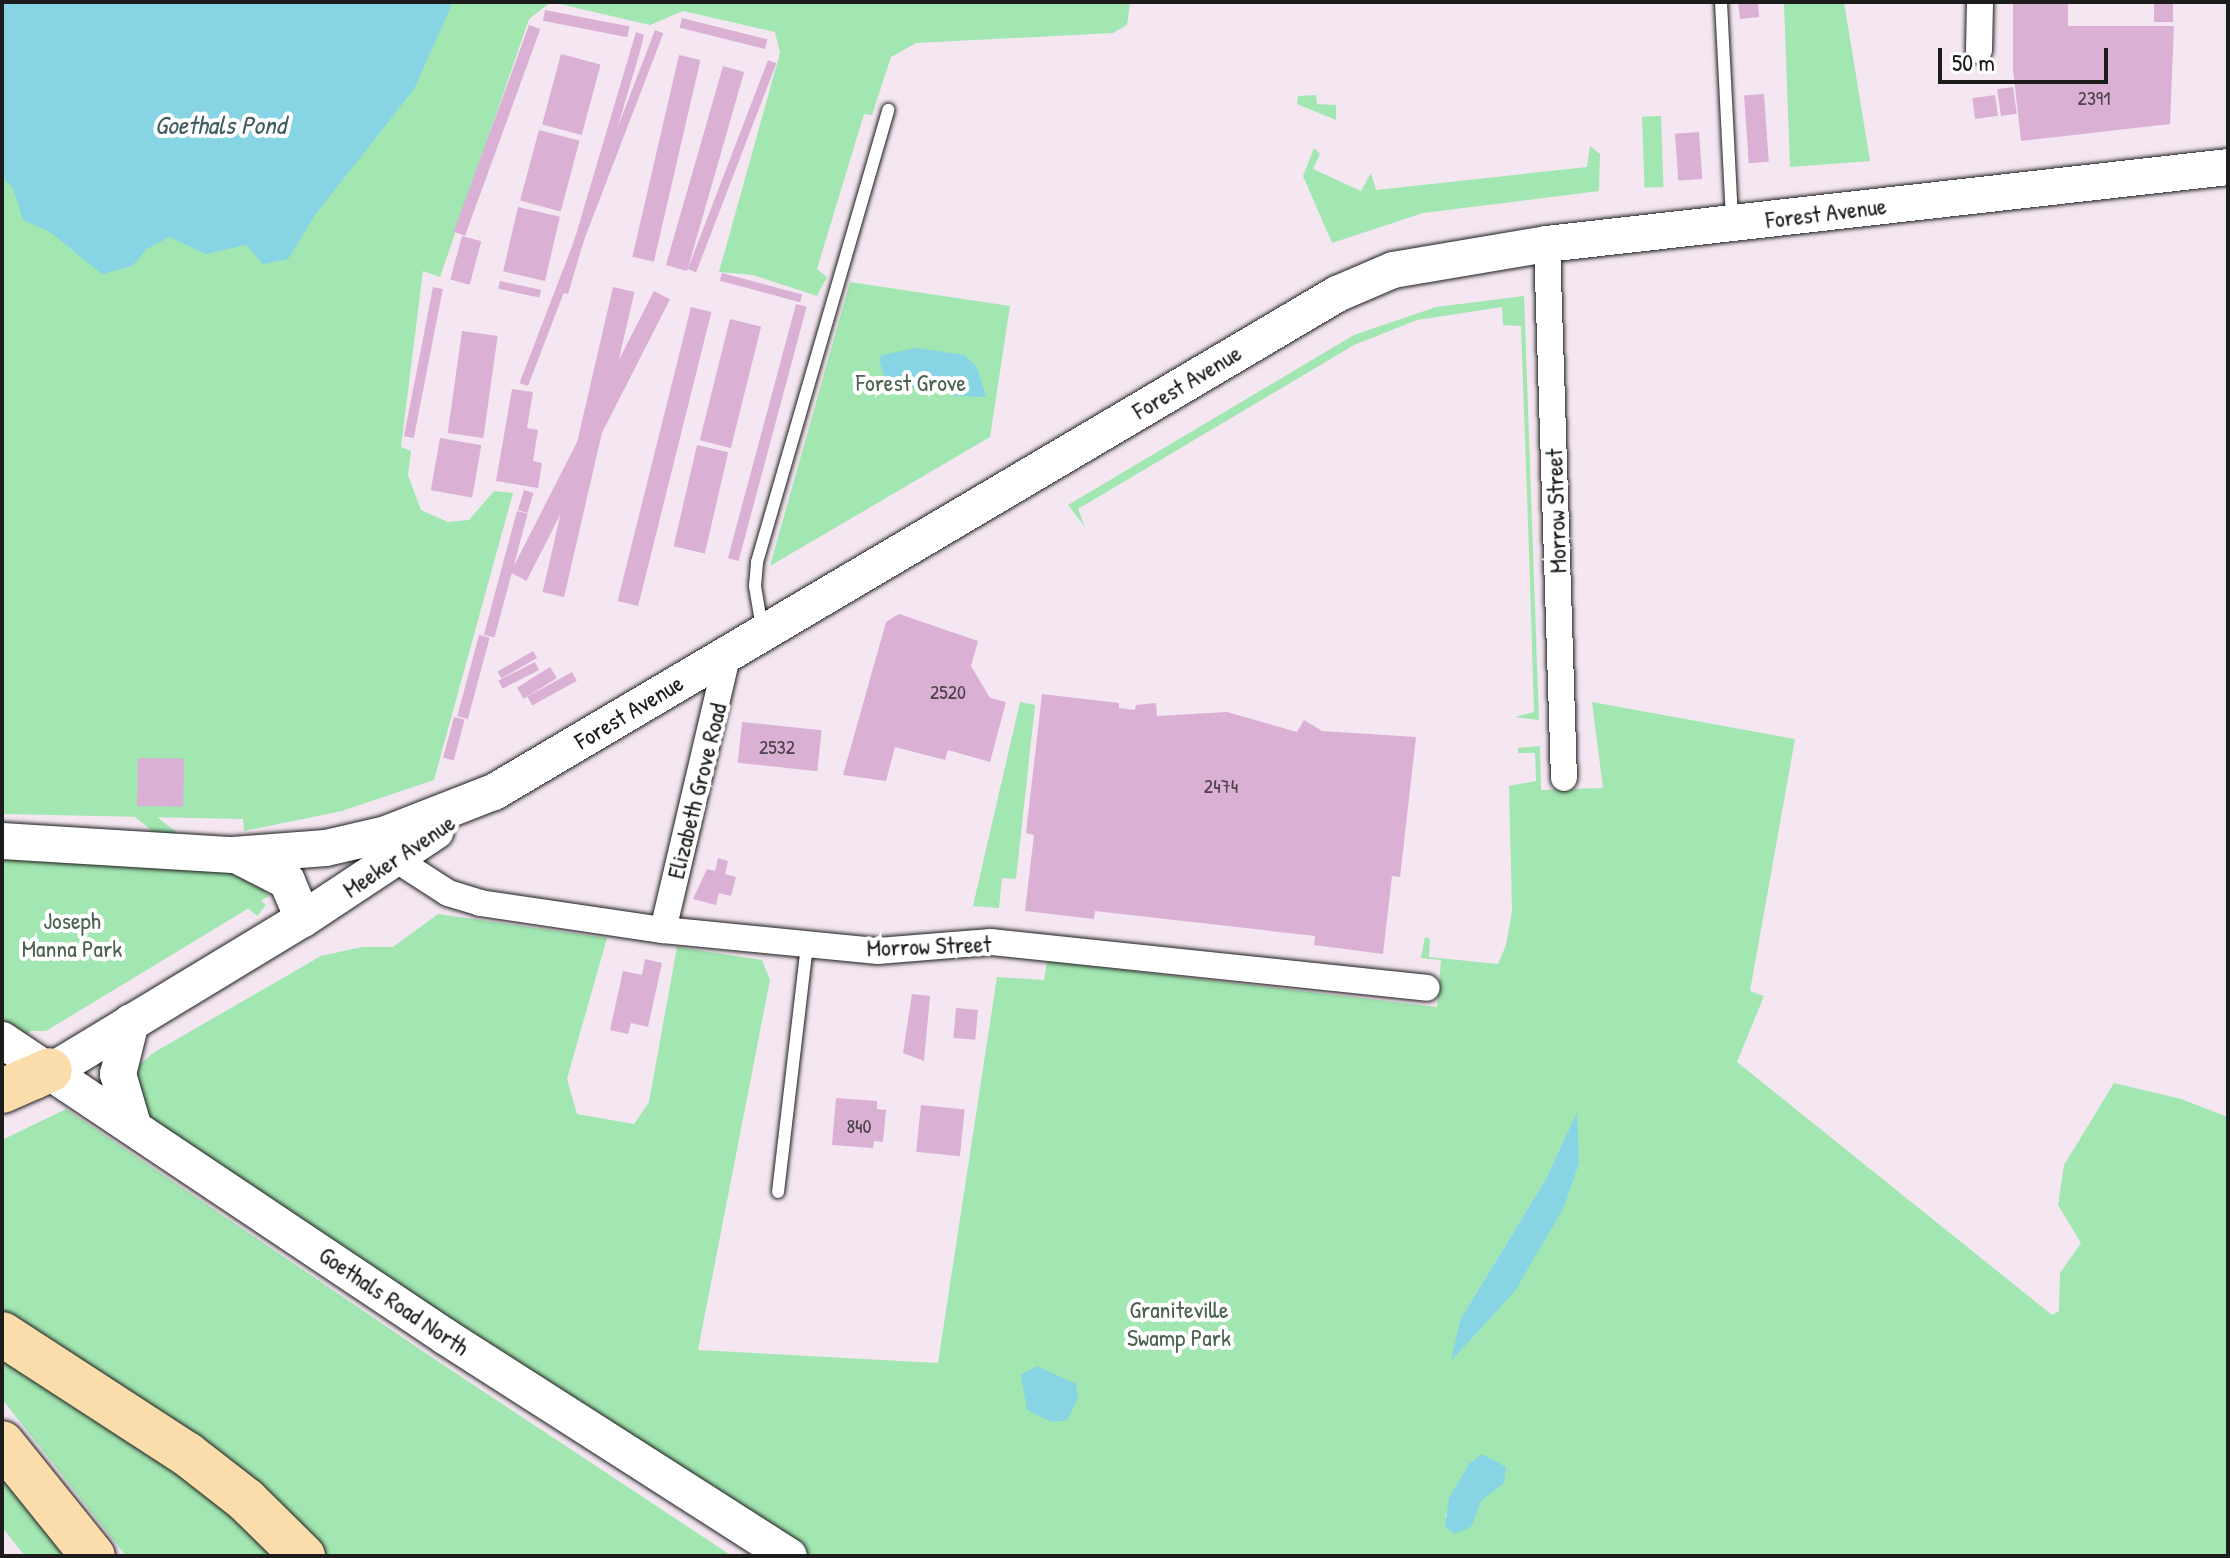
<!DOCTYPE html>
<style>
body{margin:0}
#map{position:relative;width:2230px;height:1558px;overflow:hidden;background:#f4e7f2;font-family:"Patrick Hand",sans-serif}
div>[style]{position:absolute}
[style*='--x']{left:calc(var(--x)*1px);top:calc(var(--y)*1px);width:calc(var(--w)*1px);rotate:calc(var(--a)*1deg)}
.green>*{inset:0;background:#a2e6b1;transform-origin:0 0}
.water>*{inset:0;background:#86d4e4}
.building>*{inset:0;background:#dab0d5;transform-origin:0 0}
.roads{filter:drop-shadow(0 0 2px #1c1c1c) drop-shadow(0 0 2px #1c1c1c)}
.lane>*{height:12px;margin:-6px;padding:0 6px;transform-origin:6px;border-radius:6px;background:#fff}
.street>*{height:26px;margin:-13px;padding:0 13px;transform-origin:13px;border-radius:13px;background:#fff}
.secondary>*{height:36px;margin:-18px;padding:0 18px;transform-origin:18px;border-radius:18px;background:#fff}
.highway>*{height:44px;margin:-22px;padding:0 22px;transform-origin:22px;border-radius:22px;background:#fbddab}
span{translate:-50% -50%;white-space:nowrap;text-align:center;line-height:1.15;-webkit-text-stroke:8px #fff;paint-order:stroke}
.number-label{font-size:20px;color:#4c414a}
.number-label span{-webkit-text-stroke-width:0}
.street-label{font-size:24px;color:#1c1c1c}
.park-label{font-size:24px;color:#4b6350}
.water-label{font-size:26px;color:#415c62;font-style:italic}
.frame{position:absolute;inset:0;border:4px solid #1c1c1c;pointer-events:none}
.scale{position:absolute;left:1938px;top:48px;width:170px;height:36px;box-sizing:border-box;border:4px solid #1c1c1c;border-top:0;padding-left:10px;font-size:24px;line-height:28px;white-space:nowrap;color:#1c1c1c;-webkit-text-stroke:6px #fff;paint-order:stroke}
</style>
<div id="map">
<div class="green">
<i style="clip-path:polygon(2px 2px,1130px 2px,1127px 25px,1113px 33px,916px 43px,891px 57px,872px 115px,864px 114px,817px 269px,827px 277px,817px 296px,753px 275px,719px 272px,780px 53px,775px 32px,683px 11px,650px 25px,551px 2px,529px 19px,440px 277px,423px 271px,401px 447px,411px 451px,408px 475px,421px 510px,448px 522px,469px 520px,494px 491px,513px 493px,434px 780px,342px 811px,244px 831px,243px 819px,2px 814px)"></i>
<i style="clip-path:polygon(1784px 2px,1844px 2px,1870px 161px,1790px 167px)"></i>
<i style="clip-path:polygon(1316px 95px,1317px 104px,1336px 105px,1336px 120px,1297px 104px,1298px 96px)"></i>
<i style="left:1661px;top:116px;width:71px;height:19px;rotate:88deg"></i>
<i style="clip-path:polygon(1590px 146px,1600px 154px,1599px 191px,1423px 213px,1332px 243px,1303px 176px,1314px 148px,1320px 154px,1313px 169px,1361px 191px,1371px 173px,1376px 190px,1587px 167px)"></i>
<i style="clip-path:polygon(850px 282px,1010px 306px,990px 437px,770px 566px)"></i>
<i style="clip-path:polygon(1524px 296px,1539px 720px,1515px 717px,1534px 712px,1529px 551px,1521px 326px,1503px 325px,1502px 307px,1417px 320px,1354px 345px,1078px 509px,1085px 527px,1068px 505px,1354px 335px,1436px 307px)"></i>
<i style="clip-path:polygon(1020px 702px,1035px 705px,1016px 879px,1002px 878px,999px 908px,973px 906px)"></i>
<i style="clip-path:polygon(evenodd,1592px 702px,1795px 739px,1750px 991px,1764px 996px,1737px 1062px,2052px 1315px,2059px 1311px,2060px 1273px,2081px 1243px,2058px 1205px,2064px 1165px,2114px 1083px,2181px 1099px,2228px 1117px,2228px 1556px,809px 1556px,494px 1356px,143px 1121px,129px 1074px,153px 1053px,321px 956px,362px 947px,393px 947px,438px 914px,607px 938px,567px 1079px,577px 1114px,634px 1124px,649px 1102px,677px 947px,762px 960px,770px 980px,698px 1350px,938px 1363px,997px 977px,1044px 980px,1047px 961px,1437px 1007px,1441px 960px,1421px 958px,1425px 937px,1430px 939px,1429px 957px,1498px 964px,1506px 945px,1512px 911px,1509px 786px,1536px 781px,1535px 753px,1518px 753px,1518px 748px,1540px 746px,1541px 790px,1603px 788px,1592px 702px,1576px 1115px,1515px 1291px,1452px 1359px,1460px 1320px,1546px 1179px,1576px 1115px,1592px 702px,1456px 1490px,1481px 1501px,1473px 1520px,1445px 1517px,1456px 1490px)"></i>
<i style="clip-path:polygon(2px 856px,245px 868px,269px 896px,46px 1031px,30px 1031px,25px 1038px,2px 1022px)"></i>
<i style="left:266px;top:905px;width:14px;height:254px;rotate:129deg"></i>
<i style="clip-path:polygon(66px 1109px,427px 1354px,732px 1556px,327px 1556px,277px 1504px,158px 1411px,2px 1312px,2px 1140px)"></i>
<i style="clip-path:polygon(2px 1346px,289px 1556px,126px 1556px,2px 1399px)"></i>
<i style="clip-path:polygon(2px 1473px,69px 1556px,25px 1556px,2px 1527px)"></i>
</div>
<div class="water">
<i style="clip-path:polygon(2px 2px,453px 2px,414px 89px,315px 215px,288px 259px,263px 264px,246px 245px,206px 254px,169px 237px,147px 249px,132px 266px,102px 274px,50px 232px,23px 220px,13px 188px,2px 177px)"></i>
<i style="clip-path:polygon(917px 348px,964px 355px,977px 367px,986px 397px,954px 396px,933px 382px,909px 389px,886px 382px,879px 360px,882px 355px)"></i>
<i style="clip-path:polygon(1577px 1112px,1579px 1163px,1564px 1207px,1515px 1291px,1451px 1361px,1460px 1320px,1546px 1179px)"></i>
<i style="clip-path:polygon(1037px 1366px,1076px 1384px,1078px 1398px,1067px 1420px,1052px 1422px,1027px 1410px,1021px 1375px)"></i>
<i style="clip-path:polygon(1482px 1454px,1506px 1467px,1504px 1483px,1481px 1501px,1471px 1527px,1454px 1534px,1445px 1526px,1449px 1498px,1469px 1464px)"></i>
</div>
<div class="building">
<i style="clip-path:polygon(1738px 2px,1758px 2px,1759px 17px,1740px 19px)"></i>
<i style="clip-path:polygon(2013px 2px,2068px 2px,2068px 26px,2174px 26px,2170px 124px,2021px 141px,2013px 69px)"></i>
<i style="left:2154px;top:2px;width:19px;height:20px"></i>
<i style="left:545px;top:10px;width:86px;height:11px;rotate:11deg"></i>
<i style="left:682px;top:18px;width:88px;height:10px;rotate:14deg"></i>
<i style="left:529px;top:25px;width:12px;height:220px;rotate:20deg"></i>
<i style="left:655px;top:30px;width:9px;height:378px;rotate:21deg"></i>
<i style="clip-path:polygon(636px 32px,644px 35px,639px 55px,568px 294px,559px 292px)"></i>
<i style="left:561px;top:54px;width:41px;height:73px;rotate:15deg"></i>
<i style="left:679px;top:55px;width:22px;height:207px;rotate:13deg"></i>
<i style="left:768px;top:60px;width:9px;height:224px;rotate:21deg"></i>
<i style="left:723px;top:66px;width:22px;height:207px;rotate:16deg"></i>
<i style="left:2013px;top:87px;width:27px;height:16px;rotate:82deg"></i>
<i style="left:1764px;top:94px;width:68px;height:20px;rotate:86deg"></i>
<i style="left:1995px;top:95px;width:21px;height:23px;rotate:82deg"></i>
<i style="left:539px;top:130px;width:42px;height:73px;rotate:15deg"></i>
<i style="left:1699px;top:132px;width:47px;height:24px;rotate:86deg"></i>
<i style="left:518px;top:207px;width:43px;height:66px;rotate:13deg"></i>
<i style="left:462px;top:236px;width:20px;height:45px;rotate:15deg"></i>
<i style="left:722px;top:273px;width:83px;height:8px;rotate:15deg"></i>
<i style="left:500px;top:281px;width:42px;height:8px;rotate:12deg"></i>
<i style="left:433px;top:287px;width:10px;height:152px;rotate:11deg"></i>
<i style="left:613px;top:287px;width:22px;height:313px;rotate:13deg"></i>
<i style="left:654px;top:291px;width:18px;height:316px;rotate:27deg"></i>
<i style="left:796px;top:304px;width:11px;height:263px;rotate:15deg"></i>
<i style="left:691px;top:307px;width:21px;height:303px;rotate:14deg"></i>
<i style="left:730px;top:319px;width:32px;height:125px;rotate:14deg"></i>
<i style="left:462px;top:331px;width:36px;height:103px;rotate:8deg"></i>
<i style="clip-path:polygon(512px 389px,533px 392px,527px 428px,538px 430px,533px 461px,542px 463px,538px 488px,496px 481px)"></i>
<i style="left:440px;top:438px;width:42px;height:53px;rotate:10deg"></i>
<i style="left:697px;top:445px;width:32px;height:104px;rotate:13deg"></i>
<i style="left:524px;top:490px;width:10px;height:21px;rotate:17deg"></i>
<i style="left:517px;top:511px;width:11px;height:128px;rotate:15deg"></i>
<i style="clip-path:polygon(899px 614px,978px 641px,971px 666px,990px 698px,1006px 702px,990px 762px,948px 750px,945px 760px,895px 747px,886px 781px,843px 775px,886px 622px)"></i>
<i style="left:479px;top:635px;width:11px;height:84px;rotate:15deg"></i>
<i style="left:533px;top:651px;width:8px;height:41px;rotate:60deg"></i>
<i style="left:535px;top:662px;width:9px;height:41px;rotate:63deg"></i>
<i style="left:550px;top:667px;width:13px;height:39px;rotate:58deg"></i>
<i style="left:572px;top:672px;width:10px;height:51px;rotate:61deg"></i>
<i style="clip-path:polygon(1042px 694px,1119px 703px,1119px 708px,1135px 710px,1136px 705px,1156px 703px,1157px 716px,1227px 712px,1297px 732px,1304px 720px,1322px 731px,1416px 737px,1400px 877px,1392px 876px,1383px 954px,1314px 945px,1315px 936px,1095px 911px,1094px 919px,1025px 911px,1034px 835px,1026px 833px)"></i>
<i style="left:454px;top:717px;width:11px;height:42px;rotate:15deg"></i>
<i style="left:742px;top:722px;width:80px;height:41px;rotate:6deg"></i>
<i style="left:138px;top:758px;width:46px;height:48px;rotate:1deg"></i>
<i style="clip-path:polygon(718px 858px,728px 861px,725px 874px,736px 877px,731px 896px,719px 893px,716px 905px,693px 899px,707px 869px,715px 871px)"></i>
<i style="clip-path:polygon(645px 959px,662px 963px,648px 1027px,631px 1023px,628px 1034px,610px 1030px,623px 971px,642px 975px)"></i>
<i style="clip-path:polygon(912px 994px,930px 996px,924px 1061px,903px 1053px)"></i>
<i style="left:956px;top:1008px;width:22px;height:30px;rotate:5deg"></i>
<i style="clip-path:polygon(836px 1098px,877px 1101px,877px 1109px,886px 1110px,883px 1142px,874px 1141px,873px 1148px,832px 1145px)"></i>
<i style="left:921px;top:1105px;width:44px;height:47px;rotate:6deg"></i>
</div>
<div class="roads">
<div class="lane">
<i style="--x:1721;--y:2;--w:218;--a:87.1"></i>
<i style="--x:762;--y:628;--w:43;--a:-99.5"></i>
<i style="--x:755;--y:586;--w:24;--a:-85"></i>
<i style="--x:757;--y:562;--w:471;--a:-73.8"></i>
<i style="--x:778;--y:1192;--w:249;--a:-83.3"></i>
</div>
<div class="street">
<i style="--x:1979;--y:50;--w:48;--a:-88.8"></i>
<i style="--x:1547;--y:244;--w:534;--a:88.18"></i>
<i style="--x:394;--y:858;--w:64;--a:32.9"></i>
<i style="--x:448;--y:893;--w:34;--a:17"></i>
<i style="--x:480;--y:903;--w:185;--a:8.4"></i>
<i style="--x:663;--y:930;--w:216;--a:5.6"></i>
<i style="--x:878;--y:951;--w:113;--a:-4.6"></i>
<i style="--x:991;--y:942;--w:438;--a:6"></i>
<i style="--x:663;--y:930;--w:285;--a:-76.8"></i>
</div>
<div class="secondary">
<i style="--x:2;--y:841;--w:231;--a:3.5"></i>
<i style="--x:233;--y:855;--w:93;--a:-4.3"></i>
<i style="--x:326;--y:848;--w:62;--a:-13.1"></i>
<i style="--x:386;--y:834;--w:116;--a:-21.3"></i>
<i style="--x:494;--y:792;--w:979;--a:-30.57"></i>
<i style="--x:1337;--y:294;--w:61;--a:-23.2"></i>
<i style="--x:1393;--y:270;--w:156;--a:-9.6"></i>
<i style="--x:1547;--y:244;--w:685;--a:-6.45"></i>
<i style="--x:238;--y:856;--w:55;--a:27"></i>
<i style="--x:287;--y:881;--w:41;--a:67.2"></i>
<i style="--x:131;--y:1022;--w:54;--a:104"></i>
<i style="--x:118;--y:1074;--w:53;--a:73.6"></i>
<i style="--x:2;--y:1040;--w:534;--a:33.78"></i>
<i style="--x:446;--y:1337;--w:407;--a:32.6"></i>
<i style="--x:35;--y:1081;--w:313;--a:-31.2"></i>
<i style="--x:303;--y:919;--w:159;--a:-33.5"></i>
</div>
<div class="highway">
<i style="--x:2;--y:1091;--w:52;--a:-23.6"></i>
<i style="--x:2;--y:1334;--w:221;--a:33"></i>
<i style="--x:187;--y:1454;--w:75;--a:37.9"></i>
<i style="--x:246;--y:1500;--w:80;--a:44.5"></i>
<i style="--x:2;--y:1443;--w:145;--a:51.2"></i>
</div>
</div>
<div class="number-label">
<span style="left:2094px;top:97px">2391</span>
<span style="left:948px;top:691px">2520</span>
<span style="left:777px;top:746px">2532</span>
<span style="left:1221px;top:785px">2474</span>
<span style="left:859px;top:1125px">840</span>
</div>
<div class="street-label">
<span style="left:1826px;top:213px;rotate:-7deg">Forest Avenue</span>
<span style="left:1187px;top:382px;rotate:-31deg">Forest Avenue</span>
<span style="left:1556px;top:511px;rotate:-92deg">Morrow Street</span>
<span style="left:629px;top:712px;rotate:-31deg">Forest Avenue</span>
<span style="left:697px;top:791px;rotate:-76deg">Elizabeth Grove Road</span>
<span style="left:399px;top:856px;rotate:-34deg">Meeker Avenue</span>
<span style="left:929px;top:946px;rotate:-2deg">Morrow Street</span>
<span style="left:394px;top:1301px;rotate:34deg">Goethals Road North</span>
</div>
<div class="park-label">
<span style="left:911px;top:383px">Forest Grove</span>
<span style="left:72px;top:935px">Joseph<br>Manna Park</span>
<span style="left:1179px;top:1324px">Graniteville<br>Swamp Park</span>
</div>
<div class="water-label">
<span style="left:220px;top:125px">Goethals Pond</span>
</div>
<div class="frame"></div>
<div class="scale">50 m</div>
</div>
